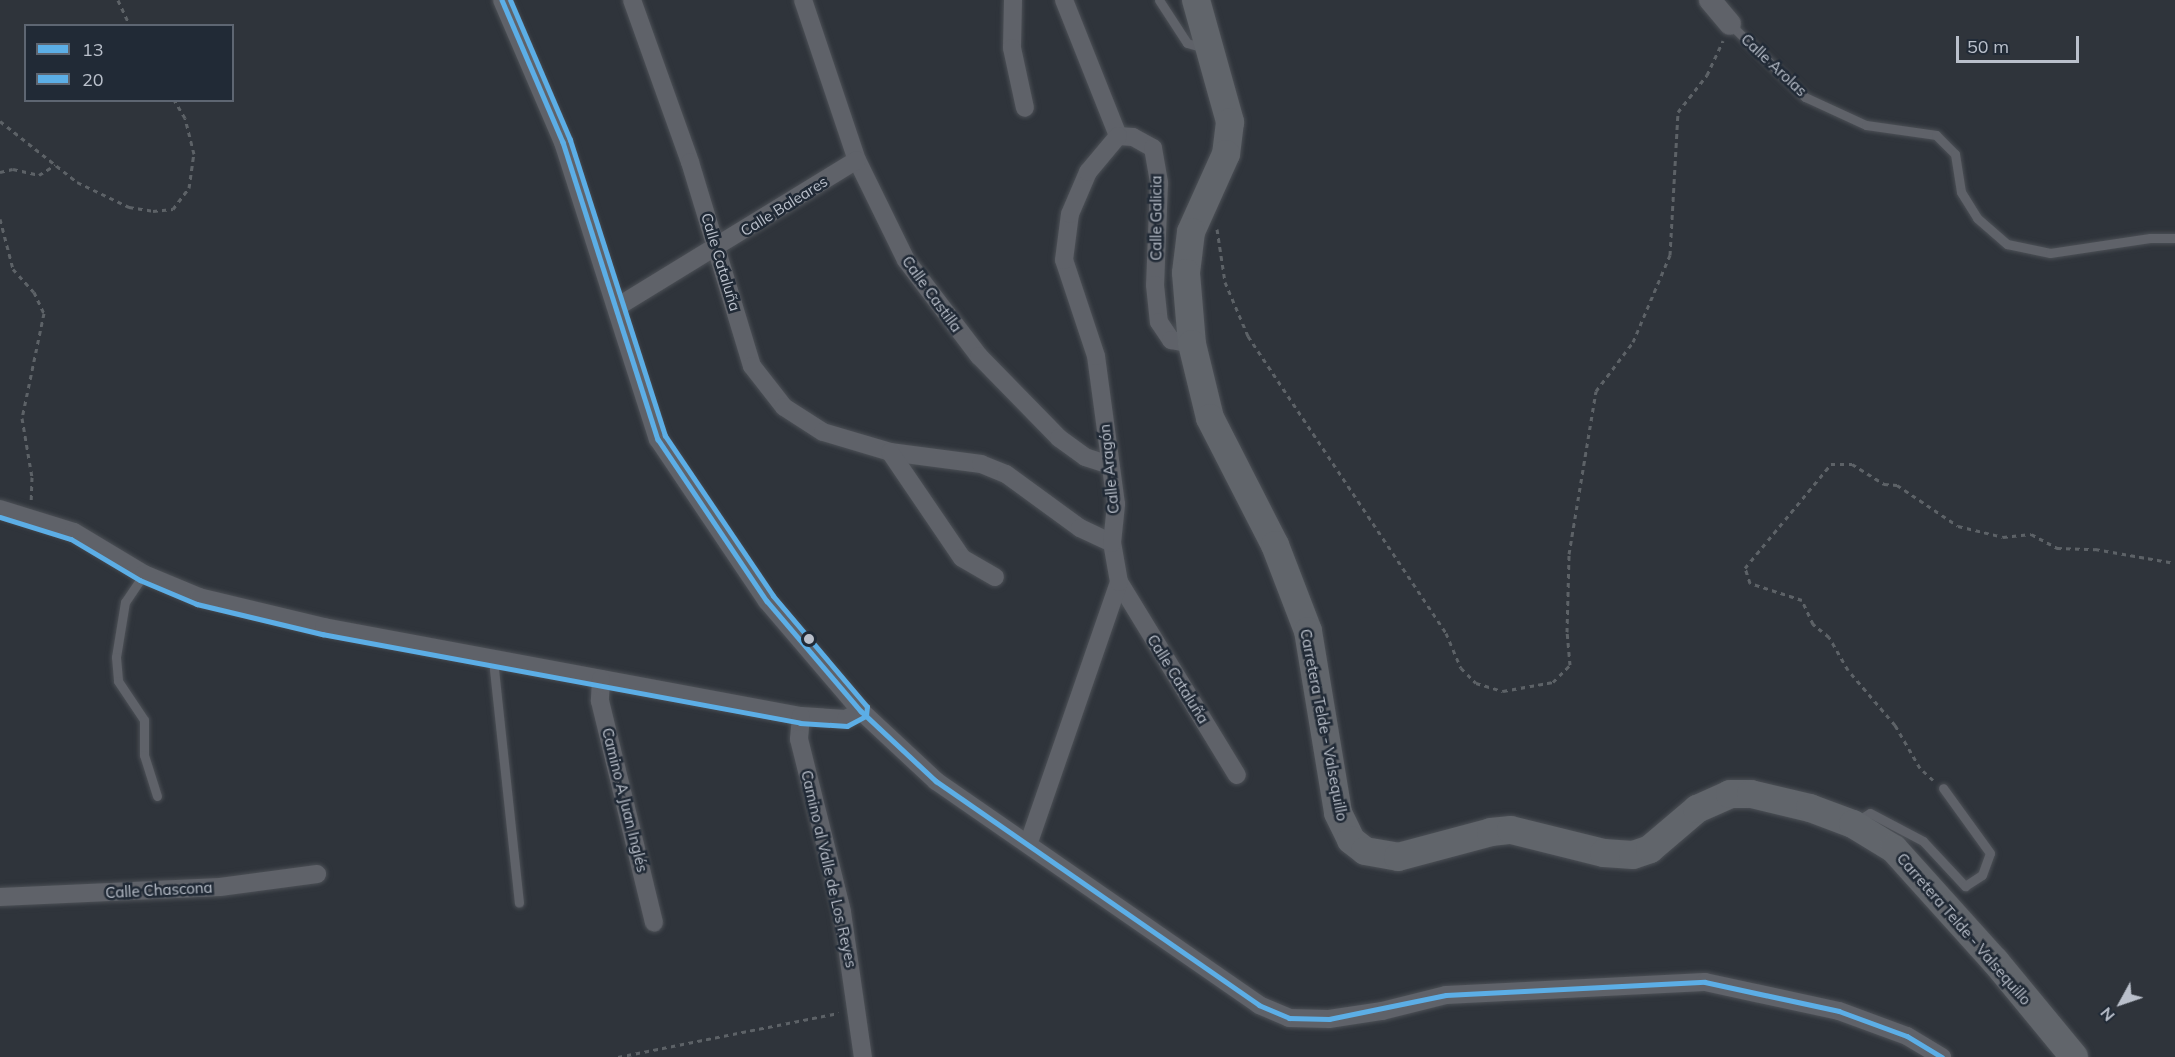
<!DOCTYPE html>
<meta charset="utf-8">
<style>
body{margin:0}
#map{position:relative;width:2175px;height:1057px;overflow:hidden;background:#2f343b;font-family:Mulish,sans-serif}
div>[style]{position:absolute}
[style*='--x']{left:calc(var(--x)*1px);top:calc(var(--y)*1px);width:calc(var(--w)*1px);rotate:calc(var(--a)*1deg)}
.path>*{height:3px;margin-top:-1.5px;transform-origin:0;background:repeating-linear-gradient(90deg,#5d6267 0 4.5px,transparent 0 9px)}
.roads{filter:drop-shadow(0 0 2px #4c5056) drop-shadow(0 0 2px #4c5056)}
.service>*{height:9px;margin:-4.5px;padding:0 4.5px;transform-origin:4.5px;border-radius:4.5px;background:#5f6269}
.minor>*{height:18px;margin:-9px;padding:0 9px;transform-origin:9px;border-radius:9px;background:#5f6269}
.tertiary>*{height:22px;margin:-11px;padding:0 11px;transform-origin:11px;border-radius:11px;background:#5f6269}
.primary>*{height:28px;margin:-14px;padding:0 14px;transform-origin:14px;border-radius:14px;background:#61656b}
.bus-1>*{height:4.5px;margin:-2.25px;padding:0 2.25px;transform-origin:2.25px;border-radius:2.25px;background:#5caee6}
.bus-2>*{height:4.5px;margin:-2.25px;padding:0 2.25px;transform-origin:2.25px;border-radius:2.25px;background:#5caee6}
.dots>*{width:16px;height:16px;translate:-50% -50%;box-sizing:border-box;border:3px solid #212a36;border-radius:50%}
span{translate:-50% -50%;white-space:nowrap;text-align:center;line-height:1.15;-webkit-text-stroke:5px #212a36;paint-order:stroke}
.street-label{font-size:15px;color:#bac0cb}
.legend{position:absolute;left:24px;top:24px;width:210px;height:78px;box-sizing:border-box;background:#212a36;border:2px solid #5e6672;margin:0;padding:8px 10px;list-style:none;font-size:18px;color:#bac0cb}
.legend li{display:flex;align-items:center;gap:12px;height:30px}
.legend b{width:30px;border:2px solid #5e6672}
.north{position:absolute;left:2091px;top:973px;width:60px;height:60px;-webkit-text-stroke:4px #212a36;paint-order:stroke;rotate:230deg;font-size:16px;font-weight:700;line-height:24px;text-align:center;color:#bac0cb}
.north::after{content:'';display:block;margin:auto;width:21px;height:27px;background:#bac0cb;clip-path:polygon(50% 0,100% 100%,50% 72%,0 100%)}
.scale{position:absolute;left:1956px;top:36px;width:123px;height:27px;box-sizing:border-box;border:3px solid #bac0cb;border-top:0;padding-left:8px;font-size:18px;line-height:21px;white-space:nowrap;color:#bac0cb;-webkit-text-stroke:4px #212a36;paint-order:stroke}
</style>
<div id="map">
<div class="path">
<i style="--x:118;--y:0;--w:29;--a:65"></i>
<i style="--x:0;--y:121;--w:98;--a:38.4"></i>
<i style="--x:77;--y:182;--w:58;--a:25.7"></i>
<i style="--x:129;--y:207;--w:24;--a:9"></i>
<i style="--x:153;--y:211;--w:20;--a:-6"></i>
<i style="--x:173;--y:209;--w:26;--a:-53"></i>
<i style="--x:189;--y:188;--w:34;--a:-82"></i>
<i style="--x:194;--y:154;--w:37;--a:-104"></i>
<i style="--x:185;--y:118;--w:21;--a:-121"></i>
<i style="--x:0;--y:172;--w:13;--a:-13"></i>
<i style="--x:13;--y:169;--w:27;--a:13"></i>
<i style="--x:39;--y:175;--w:19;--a:-32"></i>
<i style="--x:0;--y:219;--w:52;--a:75.4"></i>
<i style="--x:13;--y:269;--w:31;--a:48"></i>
<i style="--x:34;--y:292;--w:23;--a:65"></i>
<i style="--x:44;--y:313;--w:107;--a:101.8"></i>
<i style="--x:22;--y:418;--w:60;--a:80.4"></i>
<i style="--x:32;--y:477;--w:25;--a:92"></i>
<i style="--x:1217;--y:229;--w:54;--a:81.4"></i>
<i style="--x:1225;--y:282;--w:59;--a:66.9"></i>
<i style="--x:1248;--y:336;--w:357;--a:56.3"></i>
<i style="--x:1446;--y:633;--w:38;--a:67"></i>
<i style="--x:1461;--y:668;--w:21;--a:45"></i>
<i style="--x:1476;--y:683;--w:28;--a:17"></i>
<i style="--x:1503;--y:691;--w:51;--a:-10.2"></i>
<i style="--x:1553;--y:682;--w:24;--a:-45"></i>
<i style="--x:1570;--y:665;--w:33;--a:-95"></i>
<i style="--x:1567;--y:632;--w:78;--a:-88.5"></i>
<i style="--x:1569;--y:554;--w:165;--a:-80.6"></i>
<i style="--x:1596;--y:391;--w:61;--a:-52.9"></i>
<i style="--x:1633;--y:342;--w:95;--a:-67"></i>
<i style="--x:1670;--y:255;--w:143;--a:-86.8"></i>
<i style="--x:1678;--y:112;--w:47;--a:-51.9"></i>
<i style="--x:1707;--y:75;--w:38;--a:-65"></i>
<i style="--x:1933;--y:780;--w:18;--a:-137"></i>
<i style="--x:1920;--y:768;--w:50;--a:-120.2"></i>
<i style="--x:1895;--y:725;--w:72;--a:-130.5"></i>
<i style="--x:1848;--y:670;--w:38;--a:-120"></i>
<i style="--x:1829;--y:637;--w:21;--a:-141"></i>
<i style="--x:1813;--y:624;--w:26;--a:-115"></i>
<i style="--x:1802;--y:600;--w:55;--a:-161.9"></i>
<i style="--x:1750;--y:583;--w:16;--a:-108"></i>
<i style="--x:1745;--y:568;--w:135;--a:-50.4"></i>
<i style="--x:1831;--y:464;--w:21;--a:0"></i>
<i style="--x:1852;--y:464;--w:38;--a:32"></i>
<i style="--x:1884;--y:484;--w:13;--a:4"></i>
<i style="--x:1897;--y:485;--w:73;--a:33.9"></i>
<i style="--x:1958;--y:526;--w:46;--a:13.7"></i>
<i style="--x:2003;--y:537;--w:28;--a:-6"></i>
<i style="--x:2031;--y:534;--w:30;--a:28"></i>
<i style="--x:2057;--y:548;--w:38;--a:2"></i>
<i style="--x:2095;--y:549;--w:81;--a:9.9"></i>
<i style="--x:618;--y:1057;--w:225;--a:-11.3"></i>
</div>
<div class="roads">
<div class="service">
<i style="--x:1159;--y:0;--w:51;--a:56.9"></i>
<i style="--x:1187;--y:43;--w:18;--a:16"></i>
<i style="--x:1730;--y:24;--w:105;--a:44.2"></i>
<i style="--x:1805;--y:97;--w:67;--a:24.7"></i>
<i style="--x:1866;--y:125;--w:71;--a:8.1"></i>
<i style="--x:1936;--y:135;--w:27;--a:45"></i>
<i style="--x:1955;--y:154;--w:38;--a:81"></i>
<i style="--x:1961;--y:192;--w:31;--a:58"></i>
<i style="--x:1977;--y:218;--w:40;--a:41"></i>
<i style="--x:2007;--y:244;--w:44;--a:11.8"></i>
<i style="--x:2050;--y:253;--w:101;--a:-8.5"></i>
<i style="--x:2150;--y:238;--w:25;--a:0"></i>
<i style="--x:144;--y:574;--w:34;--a:124"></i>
<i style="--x:125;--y:602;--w:56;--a:99.3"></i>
<i style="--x:116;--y:657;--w:24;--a:85"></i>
<i style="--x:118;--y:681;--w:47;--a:56.3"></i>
<i style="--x:144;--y:720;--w:35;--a:90"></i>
<i style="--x:144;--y:755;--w:43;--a:72.4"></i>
<i style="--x:493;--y:660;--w:244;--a:83.9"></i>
<i style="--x:1857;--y:821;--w:15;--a:-32"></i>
<i style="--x:1870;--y:813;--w:60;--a:27.8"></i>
<i style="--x:1923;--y:841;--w:62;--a:47"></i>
<i style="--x:1965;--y:886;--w:20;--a:-33"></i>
<i style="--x:1982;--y:875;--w:23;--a:-70"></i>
<i style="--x:1990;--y:853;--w:80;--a:-125.9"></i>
</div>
<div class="minor">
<i style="--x:502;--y:0;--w:155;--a:66.8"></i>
<i style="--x:563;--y:142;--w:312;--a:72.3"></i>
<i style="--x:658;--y:439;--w:195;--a:56.1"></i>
<i style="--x:767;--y:601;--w:145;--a:49.5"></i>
<i style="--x:861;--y:711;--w:103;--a:43"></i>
<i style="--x:936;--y:781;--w:393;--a:34.7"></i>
<i style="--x:1259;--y:1005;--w:33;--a:23"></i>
<i style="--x:1289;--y:1018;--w:40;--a:1.4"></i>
<i style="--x:1329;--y:1019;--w:54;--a:-8.6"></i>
<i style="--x:1382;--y:1011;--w:66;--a:-14"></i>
<i style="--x:1446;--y:995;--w:259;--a:-2.9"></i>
<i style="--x:1705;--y:982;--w:137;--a:12.2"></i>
<i style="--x:1839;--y:1011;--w:72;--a:20.2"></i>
<i style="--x:1907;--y:1036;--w:41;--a:31"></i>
<i style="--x:632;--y:0;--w:172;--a:70.3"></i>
<i style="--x:690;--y:162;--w:213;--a:73.1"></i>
<i style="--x:752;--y:366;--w:52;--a:52"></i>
<i style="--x:784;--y:407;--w:46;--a:32.7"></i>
<i style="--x:823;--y:432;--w:70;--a:16.6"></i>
<i style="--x:890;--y:452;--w:92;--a:7.5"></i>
<i style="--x:981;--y:464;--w:27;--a:22"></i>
<i style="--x:1006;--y:474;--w:92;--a:36.1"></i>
<i style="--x:1080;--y:528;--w:35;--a:25"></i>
<i style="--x:803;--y:0;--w:169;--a:71.4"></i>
<i style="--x:857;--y:160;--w:111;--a:63.9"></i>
<i style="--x:906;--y:260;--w:121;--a:52.8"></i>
<i style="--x:979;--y:356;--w:115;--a:45.7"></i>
<i style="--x:1059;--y:438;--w:32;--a:36"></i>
<i style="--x:1085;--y:457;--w:26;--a:18"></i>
<i style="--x:1013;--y:0;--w:48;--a:91.2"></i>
<i style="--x:1012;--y:48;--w:61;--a:77.8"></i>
<i style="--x:1064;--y:0;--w:146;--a:68.3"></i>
<i style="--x:1118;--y:136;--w:15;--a:4"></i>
<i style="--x:1133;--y:137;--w:23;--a:29"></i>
<i style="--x:1153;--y:148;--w:36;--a:80"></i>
<i style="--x:1159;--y:183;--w:102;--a:92.2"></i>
<i style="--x:1155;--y:285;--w:37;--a:84"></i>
<i style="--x:1159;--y:322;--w:22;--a:56"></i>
<i style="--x:1171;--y:340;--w:21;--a:11"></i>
<i style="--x:617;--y:307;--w:281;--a:-31.5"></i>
<i style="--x:890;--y:452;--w:128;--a:55.8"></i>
<i style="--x:962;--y:558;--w:38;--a:30"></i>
<i style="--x:0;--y:509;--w:77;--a:17.3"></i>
<i style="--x:74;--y:532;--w:82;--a:31"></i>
<i style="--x:144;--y:574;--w:60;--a:22.7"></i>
<i style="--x:199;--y:597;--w:129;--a:13.5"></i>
<i style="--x:324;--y:627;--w:485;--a:10.6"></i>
<i style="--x:801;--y:716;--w:45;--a:3.8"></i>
<i style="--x:846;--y:719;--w:17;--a:-28"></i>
<i style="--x:1119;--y:582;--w:226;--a:58.6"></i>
<i style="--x:601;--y:679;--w:22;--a:93"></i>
<i style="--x:600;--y:701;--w:228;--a:76.3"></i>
<i style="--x:801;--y:716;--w:23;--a:95"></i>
<i style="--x:799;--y:739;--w:178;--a:76"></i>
<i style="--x:842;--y:912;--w:147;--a:81.8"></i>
<i style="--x:1029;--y:842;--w:275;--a:-70.9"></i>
<i style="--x:1119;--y:582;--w:40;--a:-100"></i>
<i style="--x:1112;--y:543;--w:39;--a:-84"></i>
<i style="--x:1116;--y:504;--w:149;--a:-97.7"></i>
<i style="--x:1096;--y:356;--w:101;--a:-108.4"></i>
<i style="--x:1064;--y:260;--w:46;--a:-82.6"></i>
<i style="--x:1070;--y:214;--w:46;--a:-66.8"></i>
<i style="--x:1088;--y:172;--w:47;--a:-50.2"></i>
<i style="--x:0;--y:897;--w:220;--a:-2.6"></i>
<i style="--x:220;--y:887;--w:98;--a:-7.6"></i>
</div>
<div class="tertiary">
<i style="--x:1710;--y:0;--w:31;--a:50"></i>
</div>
<div class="primary">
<i style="--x:1196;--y:0;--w:127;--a:74.4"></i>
<i style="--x:1230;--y:122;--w:32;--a:97"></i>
<i style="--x:1226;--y:154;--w:85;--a:114.2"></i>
<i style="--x:1191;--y:232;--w:41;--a:97"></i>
<i style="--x:1186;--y:273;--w:71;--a:85.2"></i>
<i style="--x:1192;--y:344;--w:76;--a:76.3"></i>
<i style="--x:1210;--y:418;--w:143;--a:62.9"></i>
<i style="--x:1275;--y:545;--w:92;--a:69"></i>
<i style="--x:1308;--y:631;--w:184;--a:80.6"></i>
<i style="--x:1338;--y:813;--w:30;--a:64"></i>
<i style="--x:1351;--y:840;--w:18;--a:38"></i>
<i style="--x:1365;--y:851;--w:34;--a:10"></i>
<i style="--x:1398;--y:857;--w:96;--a:-15"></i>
<i style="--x:1491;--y:832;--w:20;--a:-6"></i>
<i style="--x:1511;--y:830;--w:96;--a:13.9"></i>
<i style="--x:1604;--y:853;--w:29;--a:4"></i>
<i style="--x:1633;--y:855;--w:18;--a:-19"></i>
<i style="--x:1650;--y:849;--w:62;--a:-40.4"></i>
<i style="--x:1697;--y:809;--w:36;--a:-24"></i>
<i style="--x:1730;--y:794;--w:21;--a:0"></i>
<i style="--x:1751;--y:794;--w:61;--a:13.3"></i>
<i style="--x:1810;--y:808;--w:46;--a:20.4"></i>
<i style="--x:1853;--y:824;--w:48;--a:31.4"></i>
<i style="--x:1894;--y:849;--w:151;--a:48"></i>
<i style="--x:1995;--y:961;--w:124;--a:50.5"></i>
</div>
</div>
<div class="bus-1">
<i style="--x:502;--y:0;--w:155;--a:66.8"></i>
<i style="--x:563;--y:142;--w:312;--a:72.3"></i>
<i style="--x:658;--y:439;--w:195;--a:56.1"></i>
<i style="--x:767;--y:601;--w:145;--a:49.5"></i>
<i style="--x:861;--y:711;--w:103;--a:43"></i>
<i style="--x:936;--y:781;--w:393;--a:34.7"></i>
<i style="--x:1259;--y:1005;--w:33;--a:23"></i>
<i style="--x:1289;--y:1018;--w:40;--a:1.4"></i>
<i style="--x:1329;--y:1019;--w:119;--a:-11.6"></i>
<i style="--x:1446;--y:995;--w:259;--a:-2.9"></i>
<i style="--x:1705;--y:982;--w:137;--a:12.2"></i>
<i style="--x:1839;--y:1011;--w:72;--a:20.2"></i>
<i style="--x:1907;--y:1036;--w:41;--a:31"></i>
</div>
<div class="bus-2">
<i style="--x:0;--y:517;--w:74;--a:17.2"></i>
<i style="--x:71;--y:539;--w:80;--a:30.7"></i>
<i style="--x:140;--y:580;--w:62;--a:22.8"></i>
<i style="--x:197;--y:604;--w:129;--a:13.5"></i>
<i style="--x:322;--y:634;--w:486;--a:10.5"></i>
<i style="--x:800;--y:723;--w:47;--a:3.7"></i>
<i style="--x:847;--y:726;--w:21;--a:-28"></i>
<i style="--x:866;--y:716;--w:9;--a:-84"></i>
<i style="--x:867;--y:707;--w:145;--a:-130.3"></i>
<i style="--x:773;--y:596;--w:193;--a:-124"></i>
<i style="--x:665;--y:436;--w:311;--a:-107.8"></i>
<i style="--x:570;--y:140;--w:152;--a:-113.2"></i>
</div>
<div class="dots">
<i style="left:809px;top:639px;background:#bac0cb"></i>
</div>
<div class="street-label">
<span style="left:1774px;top:65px;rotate:43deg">Calle Arolas</span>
<span style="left:784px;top:206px;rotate:-32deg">Calle Baleares</span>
<span style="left:1156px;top:218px;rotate:-90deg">Calle Galicia</span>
<span style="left:721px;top:262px;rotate:73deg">Calle Cataluña</span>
<span style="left:932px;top:294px;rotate:54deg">Calle Castilla</span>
<span style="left:1109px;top:469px;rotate:-96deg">Calle Aragón</span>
<span style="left:1178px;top:679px;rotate:58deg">Calle Cataluña</span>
<span style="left:1324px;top:725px;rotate:79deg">Carretera Telde - Valsequillo</span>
<span style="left:625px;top:800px;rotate:76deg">Camino A Juan Inglés</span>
<span style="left:829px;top:869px;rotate:77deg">Camino al Valle de Los Reyes</span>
<span style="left:159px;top:890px;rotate:-3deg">Calle Chascona</span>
<span style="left:1964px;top:929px;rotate:49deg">Carretera Telde - Valsequillo</span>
</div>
<ul class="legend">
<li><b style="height:8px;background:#5caee6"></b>13</li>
<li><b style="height:8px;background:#5caee6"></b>20</li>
</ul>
<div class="north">N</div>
<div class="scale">50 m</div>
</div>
